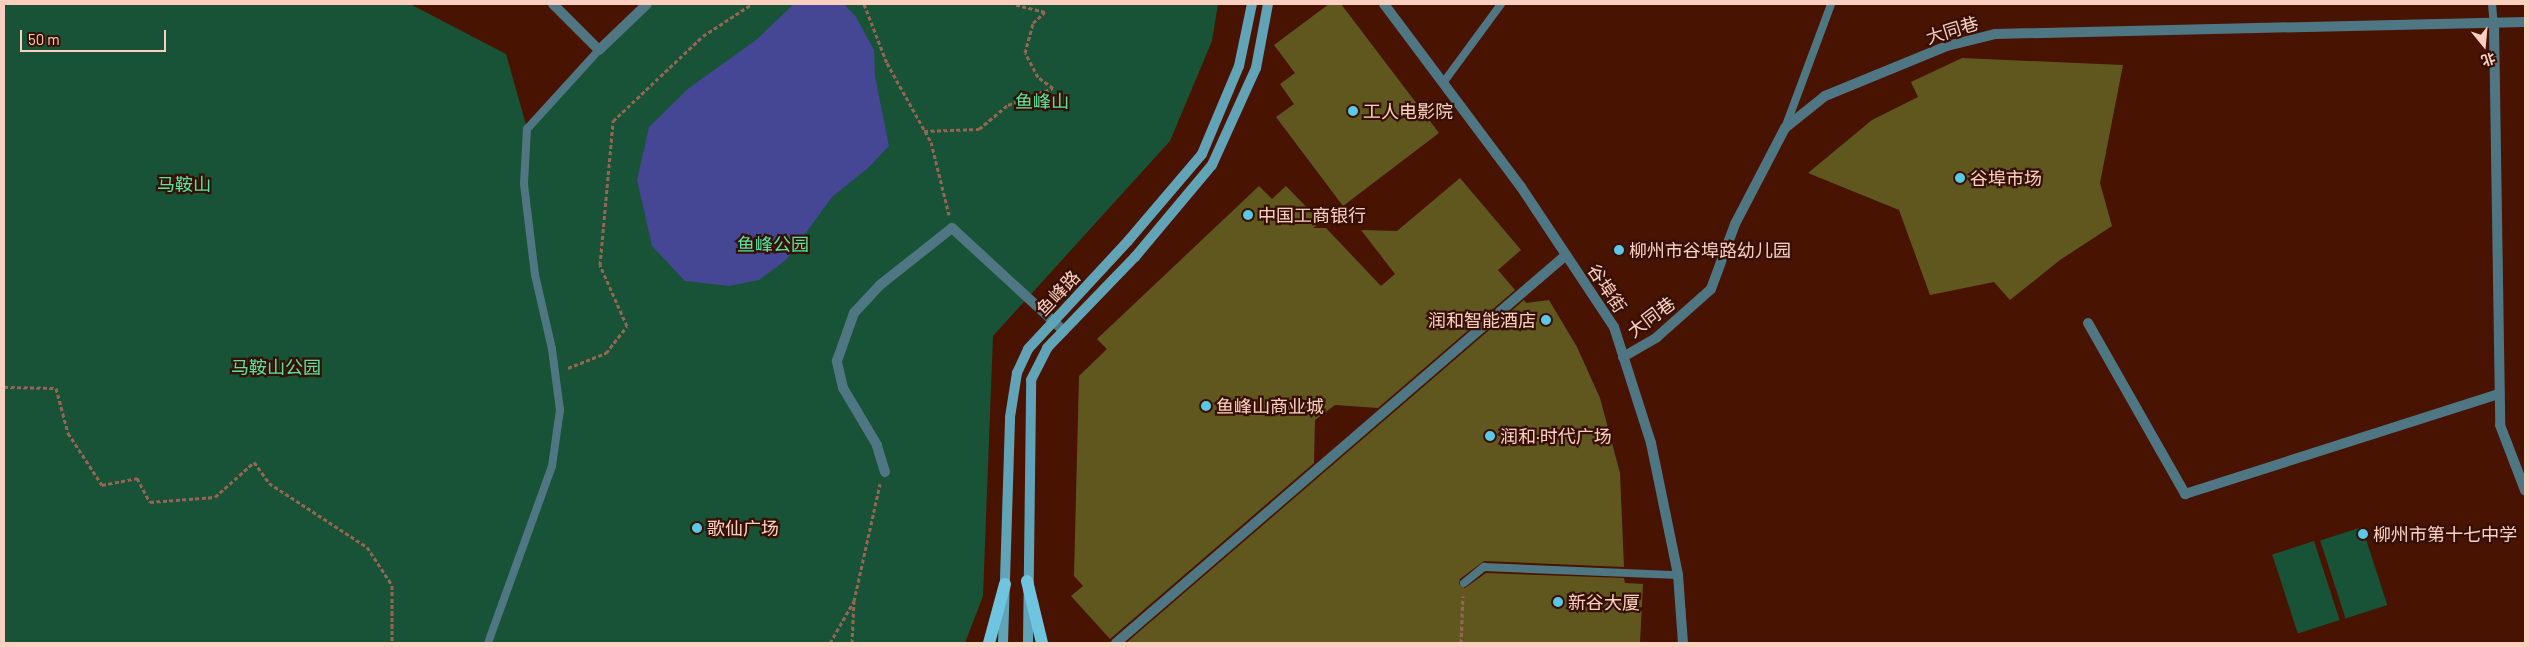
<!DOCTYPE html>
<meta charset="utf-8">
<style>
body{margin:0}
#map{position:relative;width:2529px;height:647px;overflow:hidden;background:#481300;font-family:Barlow,"Noto Sans SC",sans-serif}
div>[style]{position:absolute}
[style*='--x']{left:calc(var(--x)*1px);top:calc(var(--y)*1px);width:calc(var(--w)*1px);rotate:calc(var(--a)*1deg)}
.green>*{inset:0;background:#185237;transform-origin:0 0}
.water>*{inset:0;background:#454694}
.building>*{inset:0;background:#60571f}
.path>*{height:3px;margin-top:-1.5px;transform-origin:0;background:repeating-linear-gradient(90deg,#966554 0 4px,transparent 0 6.5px)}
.service>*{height:8px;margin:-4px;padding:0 4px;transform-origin:4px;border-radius:4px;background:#4f7683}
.pedestrian>*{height:10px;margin:-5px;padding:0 5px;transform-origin:5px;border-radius:5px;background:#4f7683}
.minor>*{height:10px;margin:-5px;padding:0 5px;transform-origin:5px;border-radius:5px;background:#4f7683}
.tertiary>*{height:10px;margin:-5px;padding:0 5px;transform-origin:5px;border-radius:5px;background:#4f7683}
.secondary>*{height:10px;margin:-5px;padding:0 5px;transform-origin:5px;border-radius:5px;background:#61a3b7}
.primary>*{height:12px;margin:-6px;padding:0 6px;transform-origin:6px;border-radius:6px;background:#6fc5df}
.dots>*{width:14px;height:14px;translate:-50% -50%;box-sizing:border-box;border:2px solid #361004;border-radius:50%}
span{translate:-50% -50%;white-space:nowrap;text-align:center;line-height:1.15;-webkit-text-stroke:4.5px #361004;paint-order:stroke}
.street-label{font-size:18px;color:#fcd0c1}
.park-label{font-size:18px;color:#56e5a3}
.poi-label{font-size:18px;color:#fcd0c1}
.left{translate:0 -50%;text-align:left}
.right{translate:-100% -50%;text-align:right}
.frame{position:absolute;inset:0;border:5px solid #fcd0c1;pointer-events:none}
.north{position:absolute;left:2459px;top:20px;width:50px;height:50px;-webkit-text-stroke:4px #361004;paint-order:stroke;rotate:163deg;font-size:14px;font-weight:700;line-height:20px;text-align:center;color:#fcd0c1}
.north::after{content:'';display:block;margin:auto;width:18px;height:22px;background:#fcd0c1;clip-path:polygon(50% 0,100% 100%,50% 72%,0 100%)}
.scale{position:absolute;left:20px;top:30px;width:146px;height:22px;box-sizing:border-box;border:2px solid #fcd0c1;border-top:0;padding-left:6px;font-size:15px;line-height:18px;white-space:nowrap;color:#fcd0c1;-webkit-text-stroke:4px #361004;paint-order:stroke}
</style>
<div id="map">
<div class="green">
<i style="clip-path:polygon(4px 4px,410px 4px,506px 54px,527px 128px,647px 4px,1218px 4px,1212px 41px,1170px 141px,993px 336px,983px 596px,965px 643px,4px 643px)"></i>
<i style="left:2362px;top:527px;width:82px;height:44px;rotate:72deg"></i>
<i style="left:2314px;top:541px;width:83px;height:44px;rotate:72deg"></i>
</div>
<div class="water">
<i style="clip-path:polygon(794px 4px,844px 4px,856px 17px,874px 50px,875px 76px,889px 146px,868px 168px,832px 197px,786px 260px,759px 280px,729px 286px,685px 281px,652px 246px,637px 180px,649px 127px,689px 88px,756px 40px)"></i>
</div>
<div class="building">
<i style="clip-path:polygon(1329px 4px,1341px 4px,1439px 133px,1343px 206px,1276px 117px,1294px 104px,1280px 84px,1295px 73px,1274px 45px)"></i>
<i style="clip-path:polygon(1962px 58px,2123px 65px,2100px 183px,2112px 226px,2060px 260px,2010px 300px,1994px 282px,1930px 295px,1899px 210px,1808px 173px,1872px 120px,1918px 97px,1911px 82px)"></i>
<i style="clip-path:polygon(1460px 178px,1521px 250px,1498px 270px,1515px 290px,1378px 408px,1335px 405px,1315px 420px,1314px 463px,1110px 639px,1071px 596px,1083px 586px,1074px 576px,1079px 376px,1107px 349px,1097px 339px,1259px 186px,1272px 199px,1286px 186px,1321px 222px,1313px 228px,1326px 228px,1381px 286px,1395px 274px,1361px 230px,1397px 231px)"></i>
<i style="clip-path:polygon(1524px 300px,1526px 303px,1549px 300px,1577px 347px,1600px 398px,1620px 473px,1624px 567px,1484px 561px,1460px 579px,1459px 584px,1465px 588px,1486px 573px,1624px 578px,1625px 583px,1643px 584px,1640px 643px,1126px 643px)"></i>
</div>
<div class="path">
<i style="--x:864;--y:4;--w:63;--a:68.7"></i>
<i style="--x:887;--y:63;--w:90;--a:60.9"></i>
<i style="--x:931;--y:142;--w:75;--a:76.1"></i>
<i style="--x:924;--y:131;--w:55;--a:-2.1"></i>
<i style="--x:979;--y:129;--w:38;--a:-40"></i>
<i style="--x:1008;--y:105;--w:48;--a:-20.7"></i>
<i style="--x:1053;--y:88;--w:19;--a:-144"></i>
<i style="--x:1038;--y:77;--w:27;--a:-118"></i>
<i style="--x:1025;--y:53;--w:31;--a:-75"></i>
<i style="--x:1033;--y:23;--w:16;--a:-43"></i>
<i style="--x:1045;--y:12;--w:33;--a:-166"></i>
<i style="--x:568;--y:368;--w:41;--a:-21.5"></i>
<i style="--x:606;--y:353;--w:34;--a:-52"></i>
<i style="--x:627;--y:326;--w:67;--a:-113.9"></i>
<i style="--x:600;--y:265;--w:145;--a:-84.8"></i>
<i style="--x:613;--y:121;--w:124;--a:-43.4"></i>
<i style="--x:703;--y:36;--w:59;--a:-33.1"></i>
<i style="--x:4;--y:387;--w:52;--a:1.1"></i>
<i style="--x:56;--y:388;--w:47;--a:75.1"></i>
<i style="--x:68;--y:433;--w:62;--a:56.8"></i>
<i style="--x:102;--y:485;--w:36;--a:-11"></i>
<i style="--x:137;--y:478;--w:27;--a:62"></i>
<i style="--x:150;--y:502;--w:65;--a:-4.4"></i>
<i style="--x:215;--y:497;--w:52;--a:-41.9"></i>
<i style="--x:254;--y:462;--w:26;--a:54"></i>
<i style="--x:269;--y:483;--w:117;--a:33.1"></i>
<i style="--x:367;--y:547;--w:45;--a:56.7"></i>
<i style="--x:392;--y:585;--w:58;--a:90"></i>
<i style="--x:830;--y:643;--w:48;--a:-60.3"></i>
<i style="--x:852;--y:643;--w:42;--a:-87.3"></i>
<i style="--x:854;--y:601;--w:120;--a:-77.5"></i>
<i style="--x:1461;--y:643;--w:47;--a:-87.6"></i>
</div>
<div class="service">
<i style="--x:2492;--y:4;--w:21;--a:85"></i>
<i style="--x:1443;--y:83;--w:98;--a:-53.7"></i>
<i style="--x:1785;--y:128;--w:132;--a:-69.6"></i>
<i style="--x:1464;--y:583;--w:26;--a:-39"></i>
<i style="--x:1484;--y:567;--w:194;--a:2.4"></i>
<i style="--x:488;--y:643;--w:188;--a:-70.1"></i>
<i style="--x:552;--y:466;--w:57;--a:-81.9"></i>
<i style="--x:560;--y:410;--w:62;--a:-97.5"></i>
<i style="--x:552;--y:349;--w:76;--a:-102.9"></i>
<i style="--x:535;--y:275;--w:92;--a:-96.9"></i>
<i style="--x:524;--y:184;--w:55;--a:-86.9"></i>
<i style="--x:527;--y:129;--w:107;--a:-47.7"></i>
</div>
<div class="pedestrian">
<i style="--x:885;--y:472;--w:28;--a:-107"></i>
<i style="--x:877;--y:445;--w:66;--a:-120.8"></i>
<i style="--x:843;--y:388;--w:28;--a:-103"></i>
<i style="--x:837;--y:361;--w:51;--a:-70.5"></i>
<i style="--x:854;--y:313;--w:38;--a:-47"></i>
<i style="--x:880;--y:285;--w:92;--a:-38.4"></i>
<i style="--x:952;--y:228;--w:152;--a:42.6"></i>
<i style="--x:1116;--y:643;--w:594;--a:-40.77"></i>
</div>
<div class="minor">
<i style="--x:553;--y:4;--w:65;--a:45"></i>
<i style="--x:599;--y:50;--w:66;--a:-43.8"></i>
<i style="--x:2494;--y:25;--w:400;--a:89.1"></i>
<i style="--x:2500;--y:425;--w:70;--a:69"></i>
<i style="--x:2088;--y:323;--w:197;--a:60.4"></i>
<i style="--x:2185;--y:494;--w:330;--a:-17.7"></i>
<i style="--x:1623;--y:357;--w:39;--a:-30"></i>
<i style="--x:1657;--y:337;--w:72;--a:-41.6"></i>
<i style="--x:1711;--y:289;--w:69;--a:-69.7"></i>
<i style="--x:1735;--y:224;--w:108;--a:-62.5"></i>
<i style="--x:1785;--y:128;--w:51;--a:-38.7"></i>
<i style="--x:1825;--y:96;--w:132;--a:-22.3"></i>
<i style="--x:1947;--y:46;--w:49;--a:-14"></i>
<i style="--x:1995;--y:34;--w:530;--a:-1.3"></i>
</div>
<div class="tertiary">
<i style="--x:1384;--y:4;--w:229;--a:53.2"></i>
<i style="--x:1521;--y:187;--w:168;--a:56.4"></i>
<i style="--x:1614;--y:327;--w:122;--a:72.3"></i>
<i style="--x:1651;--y:443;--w:135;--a:78.4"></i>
<i style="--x:1678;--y:575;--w:68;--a:85.8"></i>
</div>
<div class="secondary">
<i style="--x:1003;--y:643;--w:226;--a:-88.2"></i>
<i style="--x:1010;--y:417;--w:45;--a:-81"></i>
<i style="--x:1017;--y:373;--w:26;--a:-65"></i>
<i style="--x:1028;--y:349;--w:147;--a:-47.2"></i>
<i style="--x:1128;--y:241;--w:114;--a:-49.6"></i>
<i style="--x:1202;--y:154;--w:95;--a:-67.2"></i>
<i style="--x:1239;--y:66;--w:63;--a:-78.2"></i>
<i style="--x:1028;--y:643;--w:263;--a:-89.3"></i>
<i style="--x:1031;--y:380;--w:36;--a:-63"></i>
<i style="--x:1047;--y:348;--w:127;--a:-46"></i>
<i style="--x:1135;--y:257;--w:120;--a:-50.1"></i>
<i style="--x:1212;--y:165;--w:107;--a:-65.6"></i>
<i style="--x:1256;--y:68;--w:65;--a:-79.4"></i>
</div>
<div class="primary">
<i style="--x:1027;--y:581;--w:64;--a:76.4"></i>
<i style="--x:989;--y:643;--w:61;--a:-74.8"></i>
</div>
<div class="dots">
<i style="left:1353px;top:111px;background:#5bc8e7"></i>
<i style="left:1960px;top:178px;background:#5bc8e7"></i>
<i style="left:1248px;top:215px;background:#5bc8e7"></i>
<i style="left:1619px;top:250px;background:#5bc8e7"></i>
<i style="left:1546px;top:320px;background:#5bc8e7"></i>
<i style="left:1206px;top:406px;background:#5bc8e7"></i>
<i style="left:1490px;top:436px;background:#5bc8e7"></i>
<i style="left:697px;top:528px;background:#5bc8e7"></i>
<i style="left:2363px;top:534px;background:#5bc8e7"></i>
<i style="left:1558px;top:602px;background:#5bc8e7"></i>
</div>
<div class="street-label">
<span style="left:1952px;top:30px;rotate:-17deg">大同巷</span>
<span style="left:1607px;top:288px;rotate:56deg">谷埠街</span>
<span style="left:1058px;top:293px;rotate:-47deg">鱼峰路</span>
<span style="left:1651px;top:317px;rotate:-37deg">大同巷</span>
</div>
<div class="park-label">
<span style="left:1042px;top:101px">鱼峰山</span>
<span style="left:184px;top:184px">马鞍山</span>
<span style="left:773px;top:244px">鱼峰公园</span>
<span style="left:276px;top:367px">马鞍山公园</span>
</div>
<div class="poi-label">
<span class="left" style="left:1363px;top:111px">工人电影院</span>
<span class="left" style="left:1970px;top:178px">谷埠市场</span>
<span class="left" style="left:1258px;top:215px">中国工商银行</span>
<span class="left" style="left:1629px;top:250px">柳州市谷埠路幼儿园</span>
<span class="right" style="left:1536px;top:320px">润和智能酒店</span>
<span class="left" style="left:1216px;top:406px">鱼峰山商业城</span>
<span class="left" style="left:1500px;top:436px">润和·时代广场</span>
<span class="left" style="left:707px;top:528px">歌仙广场</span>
<span class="left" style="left:2373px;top:534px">柳州市第十七中学</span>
<span class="left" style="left:1568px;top:602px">新谷大厦</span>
</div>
<div class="frame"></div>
<div class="north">北</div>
<div class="scale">50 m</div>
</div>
